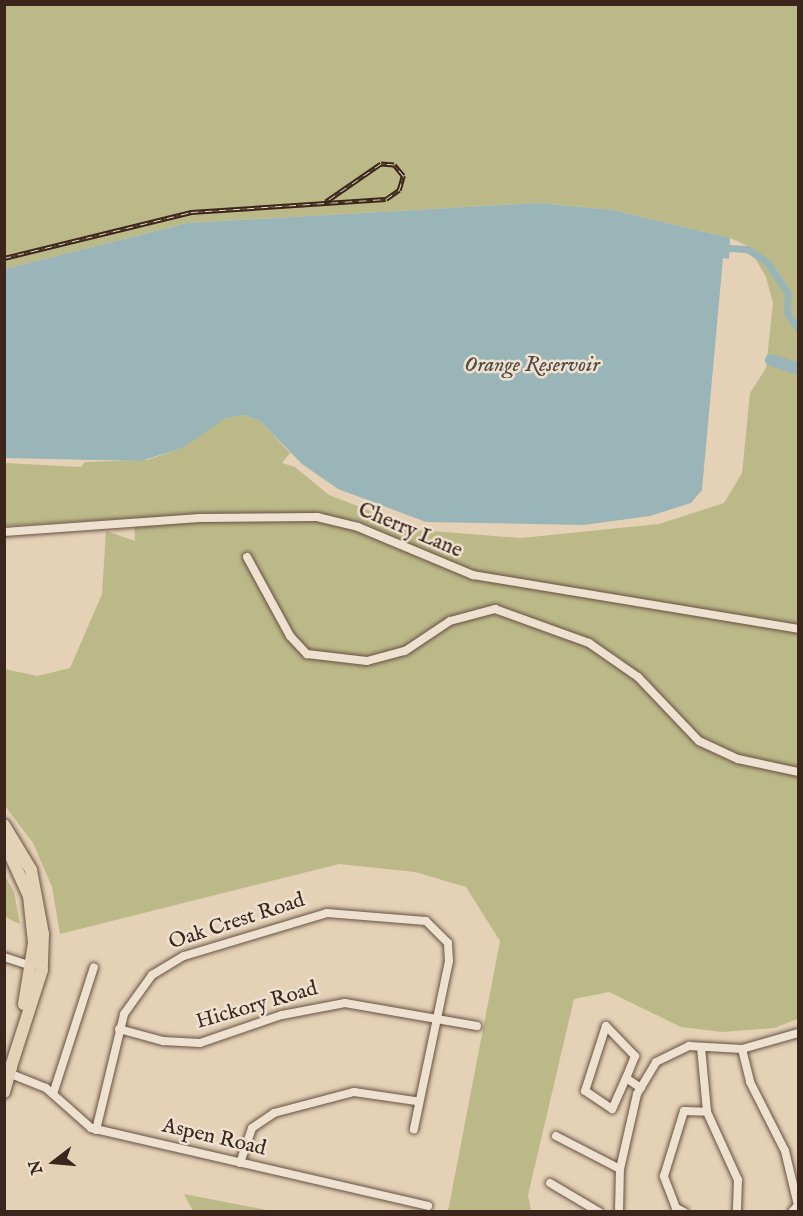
<!DOCTYPE html>
<style>
body{margin:0}
#map{position:relative;width:803px;height:1216px;overflow:hidden;background:#e5d1b6;font-family:"IM FELL English",serif}
div>[style]{position:absolute}
[style*='--x']{left:calc(var(--x)*1px);top:calc(var(--y)*1px);width:calc(var(--w)*1px);rotate:calc(var(--a)*1deg)}
.green>*{inset:0;background:#bcb989}
.water>*{inset:0;background:#99b5b7}
.canal>*{height:7px;margin:-3.5px;padding:0 3.5px;transform-origin:3.5px;border-radius:3.5px;background:#99b5b7}
.river>*{height:12px;margin:-6px;padding:0 6px;transform-origin:6px;border-radius:6px;background:#99b5b7}
.roads{filter:drop-shadow(0 0 2px #665142) drop-shadow(0 0 2px #665142)}
.street>*{height:8px;margin:-4px;padding:0 4px;transform-origin:4px;border-radius:4px;background:#eee1d0}
.primary>*{height:12px;margin:-6px;padding:0 6px;transform-origin:6px;border-radius:6px;background:#e5d1b6}
.rail>*{height:4.5px;margin-top:-2.25px;transform-origin:0;background:repeating-linear-gradient(90deg,#eee1d0 0 7px,#3c261b 0 14px);box-sizing:border-box;border-block:2px solid #3c261b}
span{translate:-50% -50%;white-space:nowrap;text-align:center;line-height:1.15;-webkit-text-stroke:5px #eee1d0;paint-order:stroke}
.street-label{font-size:21px;color:#3c261b}
.water-label{font-size:22px;color:#534a42;font-style:italic}
.frame{position:absolute;inset:0;border:6px solid #3c261b;pointer-events:none}
.north{position:absolute;left:24px;top:1132px;width:60px;height:60px;-webkit-text-stroke:4px #eee1d0;paint-order:stroke;rotate:254deg;font-size:16px;font-weight:700;line-height:24px;text-align:center;color:#3c261b}
.north::after{content:'';display:block;margin:auto;width:21px;height:27px;background:#3c261b;clip-path:polygon(50% 0,100% 100%,50% 72%,0 100%)}
</style>
<div id="map">
<div class="green">
<i style="clip-path:polygon(5px 5px,798px 5px,798px 1019px,774px 1028px,722px 1032px,681px 1027px,609px 992px,574px 999px,528px 1195px,531px 1211px,448px 1211px,500px 941px,466px 887px,415px 872px,339px 864px,60px 934px,52px 887px,33px 843px,5px 806px,5px 669px,37px 676px,70px 668px,102px 594px,106px 531px,135px 541px,134px 518px,5px 526px,5px 463px,81px 467px,85px 462px,147px 460px,176px 450px,226px 418px,244px 415px,260px 421px,290px 453px,282px 463px,295px 467px,329px 495px,420px 530px,521px 538px,659px 524px,724px 503px,742px 473px,750px 393px,766px 368px,773px 303px,766px 277px,748px 246px,730px 238px,613px 210px,538px 203px,187px 223px,5px 269px)"></i>
<i style="clip-path:polygon(4px 874px,14px 892px,20px 924px,5px 917px)"></i>
<i style="clip-path:polygon(184px 1194px,272px 1211px,193px 1211px)"></i>
</div>
<div class="water">
<i style="clip-path:polygon(538px 203px,613px 210px,730px 238px,729px 259px,723px 258px,702px 490px,691px 503px,650px 516px,584px 525px,426px 522px,338px 489px,302px 464px,260px 421px,244px 415px,226px 418px,182px 448px,141px 461px,5px 458px,5px 269px,187px 223px)"></i>
</div>
<div class="canal">
<i style="--x:729;--y:248;--w:18;--a:3"></i>
<i style="--x:747;--y:249;--w:24;--a:33"></i>
<i style="--x:767;--y:262;--w:37;--a:56"></i>
<i style="--x:788;--y:293;--w:20;--a:93"></i>
<i style="--x:787;--y:313;--w:19;--a:54"></i>
</div>
<div class="river">
<i style="--x:771;--y:360;--w:28;--a:18"></i>
</div>
<div class="roads">
<div class="street">
<i style="--x:4;--y:532;--w:196;--a:-4.1"></i>
<i style="--x:199;--y:518;--w:118;--a:-0.5"></i>
<i style="--x:317;--y:517;--w:42;--a:13.7"></i>
<i style="--x:358;--y:527;--w:125;--a:22.7"></i>
<i style="--x:473;--y:575;--w:329;--a:9.4"></i>
<i style="--x:247;--y:557;--w:90;--a:61.4"></i>
<i style="--x:290;--y:636;--w:25;--a:47"></i>
<i style="--x:307;--y:654;--w:60;--a:6.7"></i>
<i style="--x:367;--y:661;--w:39;--a:-15"></i>
<i style="--x:405;--y:651;--w:54;--a:-33.7"></i>
<i style="--x:450;--y:621;--w:47;--a:-14.9"></i>
<i style="--x:495;--y:609;--w:100;--a:19.9"></i>
<i style="--x:589;--y:643;--w:60;--a:34.8"></i>
<i style="--x:638;--y:677;--w:88;--a:46.4"></i>
<i style="--x:699;--y:741;--w:43;--a:24.8"></i>
<i style="--x:738;--y:759;--w:61;--a:12.2"></i>
<i style="--x:4;--y:957;--w:29;--a:18"></i>
<i style="--x:119;--y:1029;--w:46;--a:15.3"></i>
<i style="--x:163;--y:1041;--w:37;--a:3"></i>
<i style="--x:200;--y:1043;--w:87;--a:-18.9"></i>
<i style="--x:282;--y:1015;--w:64;--a:-10.8"></i>
<i style="--x:345;--y:1003;--w:134;--a:9.9"></i>
<i style="--x:701;--y:1047;--w:65;--a:84.7"></i>
<i style="--x:707;--y:1112;--w:75;--a:65.5"></i>
<i style="--x:738;--y:1180;--w:32;--a:92"></i>
<i style="--x:742;--y:1049;--w:34;--a:76"></i>
<i style="--x:750;--y:1082;--w:77;--a:63.1"></i>
<i style="--x:785;--y:1151;--w:56;--a:76.5"></i>
<i style="--x:798;--y:1205;--w:9;--a:131"></i>
<i style="--x:6;--y:1072;--w:43;--a:21.8"></i>
<i style="--x:46;--y:1088;--w:60;--a:41.6"></i>
<i style="--x:91;--y:1128;--w:346;--a:13"></i>
<i style="--x:626;--y:1078;--w:34;--a:114"></i>
<i style="--x:612;--y:1109;--w:32;--a:-146"></i>
<i style="--x:585;--y:1091;--w:68;--a:-72.1"></i>
<i style="--x:606;--y:1026;--w:42;--a:46"></i>
<i style="--x:635;--y:1056;--w:24;--a:112"></i>
<i style="--x:626;--y:1078;--w:18;--a:34"></i>
<i style="--x:53;--y:1094;--w:133;--a:-72.1"></i>
<i style="--x:96;--y:1130;--w:119;--a:-76.4"></i>
<i style="--x:124;--y:1014;--w:48;--a:-54.3"></i>
<i style="--x:152;--y:975;--w:37;--a:-31"></i>
<i style="--x:184;--y:956;--w:149;--a:-16.7"></i>
<i style="--x:327;--y:913;--w:99;--a:4.6"></i>
<i style="--x:426;--y:921;--w:31;--a:45"></i>
<i style="--x:448;--y:943;--w:18;--a:87"></i>
<i style="--x:449;--y:961;--w:172;--a:101.8"></i>
<i style="--x:556;--y:1136;--w:72;--a:27.3"></i>
<i style="--x:240;--y:1163;--w:37;--a:-71"></i>
<i style="--x:252;--y:1128;--w:27;--a:-34"></i>
<i style="--x:274;--y:1113;--w:83;--a:-14.7"></i>
<i style="--x:354;--y:1092;--w:63;--a:8.3"></i>
<i style="--x:550;--y:1183;--w:57;--a:30.6"></i>
<i style="--x:619;--y:1212;--w:43;--a:-88.7"></i>
<i style="--x:620;--y:1169;--w:77;--a:-77.2"></i>
<i style="--x:637;--y:1094;--w:37;--a:-59"></i>
<i style="--x:656;--y:1062;--w:37;--a:-26"></i>
<i style="--x:689;--y:1046;--w:53;--a:3.2"></i>
<i style="--x:742;--y:1049;--w:58;--a:-15.9"></i>
<i style="--x:684;--y:1212;--w:9;--a:-153"></i>
<i style="--x:676;--y:1208;--w:34;--a:-111"></i>
<i style="--x:664;--y:1176;--w:68;--a:-72.9"></i>
<i style="--x:684;--y:1111;--w:23;--a:2"></i>
</div>
<div class="primary">
<i style="--x:4;--y:825;--w:52;--a:59"></i>
<i style="--x:31;--y:870;--w:65;--a:79.4"></i>
<i style="--x:43;--y:934;--w:36;--a:92"></i>
<i style="--x:42;--y:970;--w:108;--a:107.8"></i>
<i style="--x:4;--y:841;--w:60;--a:65.6"></i>
<i style="--x:29;--y:896;--w:47;--a:83.9"></i>
<i style="--x:34;--y:943;--w:62;--a:99.3"></i>
<i style="--x:4;--y:1092;--w:26;--a:-74"></i>
</div>
</div>
<div class="rail">
<i style="--x:4;--y:258;--w:193;--a:-13.8"></i>
<i style="--x:191;--y:212;--w:195;--a:-3.8"></i>
<i style="--x:386;--y:199;--w:16;--a:-35"></i>
<i style="--x:399;--y:190;--w:15;--a:-74"></i>
<i style="--x:403;--y:176;--w:14;--a:-129"></i>
<i style="--x:394;--y:165;--w:13;--a:-176"></i>
<i style="--x:381;--y:164;--w:67;--a:145.4"></i>
</div>
<div class="street-label">
<span style="left:410px;top:531px;rotate:23deg">Cherry Lane</span>
<span style="left:237px;top:922px;rotate:-18deg">Oak Crest Road</span>
<span style="left:257px;top:1006px;rotate:-16deg">Hickory Road</span>
<span style="left:214px;top:1138px;rotate:13deg">Aspen Road</span>
</div>
<div class="water-label">
<span style="left:532px;top:366px">Orange Reservoir</span>
</div>
<div class="frame"></div>
<div class="north">N</div>
</div>
